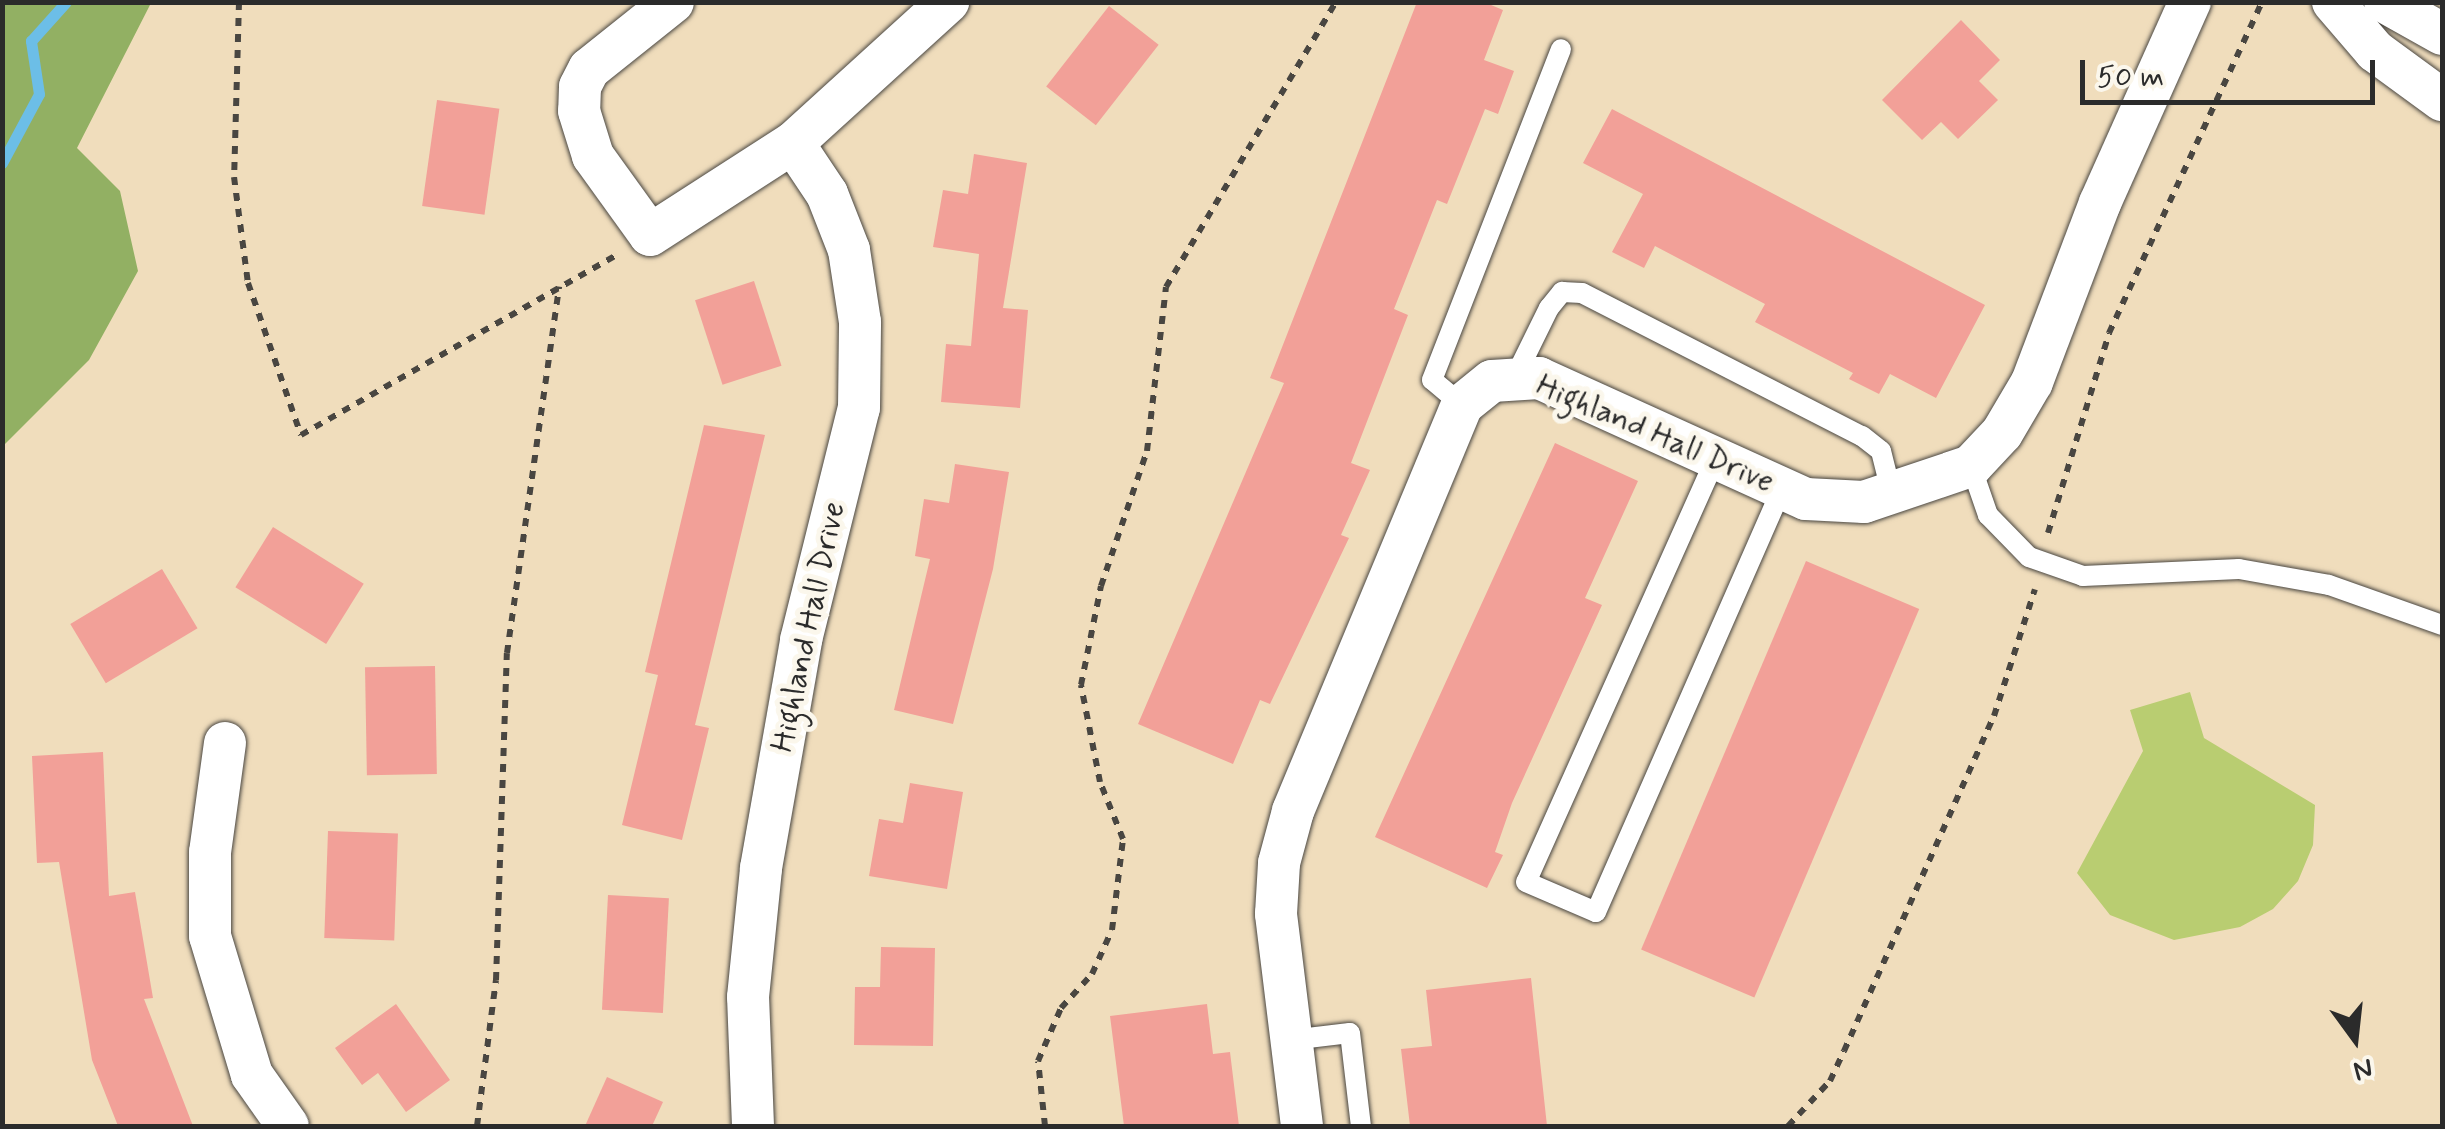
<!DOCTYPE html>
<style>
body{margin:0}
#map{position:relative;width:2445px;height:1129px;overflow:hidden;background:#f0ddbc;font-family:Mynerve,sans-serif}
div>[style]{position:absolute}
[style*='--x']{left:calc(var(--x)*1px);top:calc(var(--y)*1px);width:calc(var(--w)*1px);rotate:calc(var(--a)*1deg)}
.green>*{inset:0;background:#b9cd71}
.forest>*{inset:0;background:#92b063}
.stream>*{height:11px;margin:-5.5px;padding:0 5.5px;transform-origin:5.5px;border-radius:5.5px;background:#6cbee7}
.building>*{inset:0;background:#f2a098;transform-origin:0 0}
.path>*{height:6px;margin-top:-3px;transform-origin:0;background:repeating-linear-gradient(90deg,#494641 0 8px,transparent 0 16px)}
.roads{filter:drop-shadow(0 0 2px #494641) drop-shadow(0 0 2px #494641)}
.lane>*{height:20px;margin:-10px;padding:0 10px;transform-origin:10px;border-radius:10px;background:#fff}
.street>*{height:42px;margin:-21px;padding:0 21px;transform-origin:21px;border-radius:21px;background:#fff}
span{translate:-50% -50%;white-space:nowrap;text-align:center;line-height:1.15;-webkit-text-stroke:10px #fbf7ec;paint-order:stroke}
.street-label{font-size:32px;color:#2b2b2b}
.frame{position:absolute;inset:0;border:5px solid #2b2b2b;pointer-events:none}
.north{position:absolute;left:2305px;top:989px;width:100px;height:100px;-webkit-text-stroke:8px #fbf7ec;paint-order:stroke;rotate:165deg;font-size:28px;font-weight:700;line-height:40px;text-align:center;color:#2b2b2b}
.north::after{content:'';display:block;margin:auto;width:35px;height:45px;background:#2b2b2b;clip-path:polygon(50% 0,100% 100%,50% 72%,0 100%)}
.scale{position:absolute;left:2080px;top:60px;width:295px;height:45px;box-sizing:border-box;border:5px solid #2b2b2b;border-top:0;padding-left:12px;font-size:30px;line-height:35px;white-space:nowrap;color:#2b2b2b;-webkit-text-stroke:8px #fbf7ec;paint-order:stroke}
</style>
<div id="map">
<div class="green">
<i style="clip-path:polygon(2190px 692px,2204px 738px,2315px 805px,2313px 845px,2298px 881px,2273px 909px,2240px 927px,2174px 940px,2110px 915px,2077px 873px,2143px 751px,2130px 710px)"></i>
</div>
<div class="forest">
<i style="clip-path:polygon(3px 2px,151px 3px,77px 148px,120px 191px,138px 271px,89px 360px,3px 446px)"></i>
</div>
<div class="stream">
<i style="--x:2;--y:163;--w:78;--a:-61.8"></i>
<i style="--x:39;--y:94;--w:54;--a:-98.6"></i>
<i style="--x:31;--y:41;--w:52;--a:-48.1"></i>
</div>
<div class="building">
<i style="clip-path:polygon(1417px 2px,1484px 2px,1503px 10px,1484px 60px,1514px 71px,1498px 114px,1485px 109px,1447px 204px,1437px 200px,1394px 309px,1408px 315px,1351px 463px,1370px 470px,1341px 535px,1349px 538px,1270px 704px,1260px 700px,1233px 764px,1138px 724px,1284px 383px,1270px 378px)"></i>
<i style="left:1109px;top:6px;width:63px;height:102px;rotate:38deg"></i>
<i style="clip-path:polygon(1961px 20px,2000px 60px,1979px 81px,1998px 100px,1958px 139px,1941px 122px,1922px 140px,1882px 100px)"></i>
<i style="left:437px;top:100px;width:63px;height:107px;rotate:8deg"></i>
<i style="clip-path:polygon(1612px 109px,1985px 305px,1936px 398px,1890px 374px,1879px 394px,1849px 379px,1853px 373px,1755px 322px,1765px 304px,1655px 246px,1644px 268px,1612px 252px,1643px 194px,1583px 163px)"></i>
<i style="clip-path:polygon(974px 154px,1027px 163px,1003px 308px,1028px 310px,1020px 408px,941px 402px,946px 344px,971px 346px,979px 254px,933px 247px,943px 190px,968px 194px)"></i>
<i style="left:754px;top:281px;width:89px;height:62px;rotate:72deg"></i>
<i style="clip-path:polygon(704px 425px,765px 435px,695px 725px,709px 728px,682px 840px,622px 825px,658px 675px,645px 672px)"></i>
<i style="clip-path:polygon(1555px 443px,1638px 481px,1585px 598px,1602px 605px,1512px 803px,1495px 852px,1503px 855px,1487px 888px,1375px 837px)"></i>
<i style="clip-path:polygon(955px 464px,1009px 472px,993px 569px,953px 724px,894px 710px,930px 559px,915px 556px,924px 499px,949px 503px)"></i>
<i style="left:273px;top:527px;width:107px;height:71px;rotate:32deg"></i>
<i style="left:1806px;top:561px;width:123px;height:422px;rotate:23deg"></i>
<i style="left:162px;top:569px;width:69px;height:107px;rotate:59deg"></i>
<i style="left:435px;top:666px;width:108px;height:70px;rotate:89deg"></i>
<i style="clip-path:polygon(103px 752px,109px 896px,135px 892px,153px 998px,144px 999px,193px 1126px,118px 1126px,92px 1060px,59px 862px,37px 863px,32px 756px)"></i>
<i style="clip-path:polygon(910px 783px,963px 792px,947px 889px,869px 876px,879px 819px,903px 823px)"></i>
<i style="left:328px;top:831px;width:70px;height:107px;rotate:2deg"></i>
<i style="left:608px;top:895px;width:61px;height:115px;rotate:3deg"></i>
<i style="clip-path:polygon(881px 947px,935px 948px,933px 1046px,854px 1045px,855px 987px,880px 987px)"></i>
<i style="clip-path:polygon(1531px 978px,1547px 1126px,1410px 1126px,1401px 1049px,1432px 1046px,1426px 990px)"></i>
<i style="clip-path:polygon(396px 1004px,450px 1080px,406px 1112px,378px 1073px,362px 1085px,335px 1048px)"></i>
<i style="clip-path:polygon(1207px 1004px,1213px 1054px,1230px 1052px,1239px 1126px,1124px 1126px,1110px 1016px)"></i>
<i style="clip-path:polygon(607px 1077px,663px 1102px,652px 1126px,585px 1126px)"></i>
</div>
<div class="path">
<i style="--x:239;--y:2;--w:175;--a:91.6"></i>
<i style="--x:234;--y:177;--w:107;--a:82.5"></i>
<i style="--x:248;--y:283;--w:161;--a:70.8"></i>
<i style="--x:301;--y:435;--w:361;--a:-29.7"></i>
<i style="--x:2048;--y:533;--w:209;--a:-73"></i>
<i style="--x:2109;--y:333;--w:365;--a:-65.2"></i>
<i style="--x:477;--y:1126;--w:147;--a:-82.6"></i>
<i style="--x:496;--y:980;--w:327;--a:-88.1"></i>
<i style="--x:507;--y:653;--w:370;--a:-81.9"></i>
<i style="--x:1045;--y:1126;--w:65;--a:-96.1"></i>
<i style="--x:1038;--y:1061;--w:58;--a:-66.5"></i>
<i style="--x:1061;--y:1008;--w:46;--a:-47.6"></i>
<i style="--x:1092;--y:974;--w:48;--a:-65.6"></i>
<i style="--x:1112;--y:930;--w:92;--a:-83.1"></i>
<i style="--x:1123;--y:839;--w:61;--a:-112"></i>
<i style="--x:1100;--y:782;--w:99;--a:-101.1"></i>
<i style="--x:1081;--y:685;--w:101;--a:-78.6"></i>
<i style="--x:1101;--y:586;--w:143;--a:-71.2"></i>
<i style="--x:1147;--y:451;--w:165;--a:-83.4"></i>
<i style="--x:1166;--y:287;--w:332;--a:-59.2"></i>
<i style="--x:1788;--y:1126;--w:62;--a:-47"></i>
<i style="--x:1830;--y:1081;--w:33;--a:-65"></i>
<i style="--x:1844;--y:1051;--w:367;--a:-65.9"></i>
<i style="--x:1994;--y:716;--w:133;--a:-72.1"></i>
</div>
<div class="roads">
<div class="lane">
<i style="--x:1515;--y:377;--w:77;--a:-63.8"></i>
<i style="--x:1549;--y:308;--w:21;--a:-51"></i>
<i style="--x:1562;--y:292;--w:20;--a:3"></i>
<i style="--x:1582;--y:293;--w:314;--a:27.1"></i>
<i style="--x:1862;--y:436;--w:24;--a:38"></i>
<i style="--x:1881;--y:451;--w:45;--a:76"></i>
<i style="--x:1462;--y:405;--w:39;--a:-140"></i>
<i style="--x:1432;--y:380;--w:355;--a:-68.7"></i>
<i style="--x:1715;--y:460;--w:462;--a:114.1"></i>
<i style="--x:1526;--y:882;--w:76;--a:23.2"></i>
<i style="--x:1596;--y:912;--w:462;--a:-66.3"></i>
<i style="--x:1971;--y:466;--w:52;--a:70.9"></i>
<i style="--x:1988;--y:515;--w:59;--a:45.7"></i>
<i style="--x:2029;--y:557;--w:57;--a:19.4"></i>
<i style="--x:2083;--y:576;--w:156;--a:-2.6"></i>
<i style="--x:2239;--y:569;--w:91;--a:10.1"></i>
<i style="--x:2329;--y:585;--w:120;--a:19.5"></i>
<i style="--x:1291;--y:1040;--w:59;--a:-6.8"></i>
<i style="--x:1350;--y:1033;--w:94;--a:83.3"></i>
</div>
<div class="street">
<i style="--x:673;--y:2;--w:107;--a:141.4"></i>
<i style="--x:589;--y:69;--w:20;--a:117"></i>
<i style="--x:580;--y:87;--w:24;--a:92"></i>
<i style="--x:579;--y:111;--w:47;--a:72.7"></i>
<i style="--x:593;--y:156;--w:97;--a:54.2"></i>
<i style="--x:650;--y:235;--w:170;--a:-32.8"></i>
<i style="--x:793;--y:143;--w:210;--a:-42.3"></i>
<i style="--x:2333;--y:2;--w:65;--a:49.4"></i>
<i style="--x:2375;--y:51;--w:83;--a:36.2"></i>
<i style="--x:2385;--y:2;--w:65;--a:29.3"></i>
<i style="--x:225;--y:743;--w:110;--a:97.8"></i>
<i style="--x:210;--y:852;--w:84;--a:90"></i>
<i style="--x:210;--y:936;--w:145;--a:73.2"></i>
<i style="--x:252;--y:1075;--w:62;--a:54.8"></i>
<i style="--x:753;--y:1126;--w:129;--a:-92.2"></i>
<i style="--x:748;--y:997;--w:130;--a:-84.2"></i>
<i style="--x:761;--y:868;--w:231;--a:-80"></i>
<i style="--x:801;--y:640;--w:239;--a:-76"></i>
<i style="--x:859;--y:408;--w:86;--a:-89.3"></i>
<i style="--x:860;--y:322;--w:73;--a:-98.7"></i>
<i style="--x:849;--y:250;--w:60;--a:-111.4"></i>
<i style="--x:827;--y:194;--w:61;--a:-123.7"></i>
<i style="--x:1302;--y:1126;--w:214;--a:-97"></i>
<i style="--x:1276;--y:914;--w:51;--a:-86.6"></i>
<i style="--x:1279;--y:863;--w:54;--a:-74.9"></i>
<i style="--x:1293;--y:811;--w:440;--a:-67.4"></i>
<i style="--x:1462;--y:405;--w:38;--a:-39"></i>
<i style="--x:1492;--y:381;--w:47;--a:-3.7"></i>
<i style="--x:1539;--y:378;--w:293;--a:24.4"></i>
<i style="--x:1806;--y:499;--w:58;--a:3"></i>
<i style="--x:1864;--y:502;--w:113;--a:-18.6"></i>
<i style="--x:1971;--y:466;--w:45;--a:-46.8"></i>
<i style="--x:2002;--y:433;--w:59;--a:-59.5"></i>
<i style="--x:2032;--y:382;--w:191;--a:-69.2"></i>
<i style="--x:2100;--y:203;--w:220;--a:-65.9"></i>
</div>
</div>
<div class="street-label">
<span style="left:1655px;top:434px;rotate:23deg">Highland Hall Drive</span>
<span style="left:809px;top:627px;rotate:-78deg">Highland Hall Drive</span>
</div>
<div class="frame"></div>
<div class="north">N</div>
<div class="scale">50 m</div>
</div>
